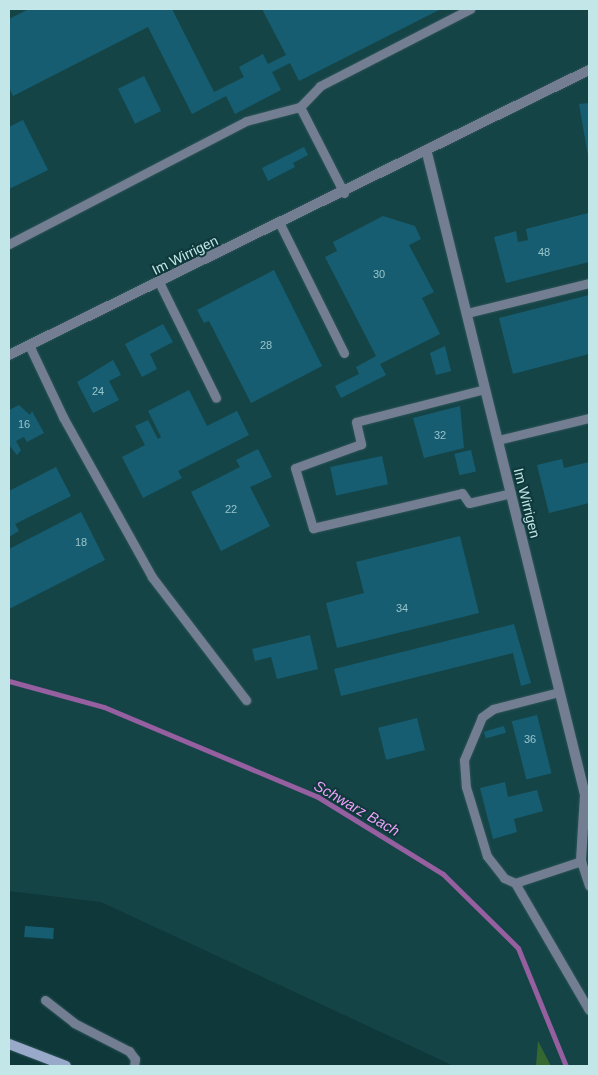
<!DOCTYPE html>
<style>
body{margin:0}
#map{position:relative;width:598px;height:1075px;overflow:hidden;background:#0f383b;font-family:Arial,sans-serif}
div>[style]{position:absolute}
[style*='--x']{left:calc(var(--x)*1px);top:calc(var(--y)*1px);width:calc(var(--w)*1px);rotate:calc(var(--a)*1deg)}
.built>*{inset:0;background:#154447}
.green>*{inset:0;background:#356730}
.stream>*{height:5px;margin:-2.5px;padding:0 2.5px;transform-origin:2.5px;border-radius:2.5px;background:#965f9f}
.building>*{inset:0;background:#165d71;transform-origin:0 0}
.roads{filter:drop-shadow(0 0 1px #2c5457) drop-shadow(0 0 1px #2c5457)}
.lane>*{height:9px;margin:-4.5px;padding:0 4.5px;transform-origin:4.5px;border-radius:4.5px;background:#737e92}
.street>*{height:10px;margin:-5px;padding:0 5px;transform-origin:5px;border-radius:5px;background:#737e92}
.secondary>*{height:10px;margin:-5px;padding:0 5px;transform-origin:5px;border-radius:5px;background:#98a9c9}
span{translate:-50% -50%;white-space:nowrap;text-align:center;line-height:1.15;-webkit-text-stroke:4px #0f383b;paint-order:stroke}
.number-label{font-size:11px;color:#98c4cb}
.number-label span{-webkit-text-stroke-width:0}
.street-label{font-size:14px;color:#c3e7e9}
.water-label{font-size:15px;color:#eb9ff7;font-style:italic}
.frame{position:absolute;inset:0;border:10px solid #c3e7e9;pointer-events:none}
</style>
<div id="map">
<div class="built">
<i style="clip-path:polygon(9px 9px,589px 9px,589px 1066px,454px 1066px,101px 902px,9px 891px)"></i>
</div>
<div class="green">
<i style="clip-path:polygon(538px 1041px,551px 1066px,536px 1066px)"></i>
</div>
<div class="stream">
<i style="--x:9;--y:681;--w:98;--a:15.3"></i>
<i style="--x:104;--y:707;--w:232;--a:22.8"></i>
<i style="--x:318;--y:797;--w:147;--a:31.6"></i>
<i style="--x:443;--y:874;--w:105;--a:44.6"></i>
<i style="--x:518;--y:948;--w:127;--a:67.9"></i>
</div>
<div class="building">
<i style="clip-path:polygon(29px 9px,172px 9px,214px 92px,244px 77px,239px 67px,263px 54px,268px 64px,286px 55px,262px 9px,441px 9px,299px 81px,290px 63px,272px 72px,281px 90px,235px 114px,226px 96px,192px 114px,148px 27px,13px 96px,9px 88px,9px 19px)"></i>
<i style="left:144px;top:76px;width:39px;height:29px;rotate:64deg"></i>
<i style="clip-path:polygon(589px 103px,589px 156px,588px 156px,579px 104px)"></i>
<i style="clip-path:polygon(23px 120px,48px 170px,9px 189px,9px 127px)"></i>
<i style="clip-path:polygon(304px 147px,308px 155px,293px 163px,295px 167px,268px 181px,262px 168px)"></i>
<i style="clip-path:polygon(588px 213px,589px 262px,506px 283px,494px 237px,516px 231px,518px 242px,528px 240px,526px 229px)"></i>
<i style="clip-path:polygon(383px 216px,415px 226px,421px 239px,409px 245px,434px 292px,422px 298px,440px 334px,380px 364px,386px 375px,341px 398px,335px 386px,359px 374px,356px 367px,376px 356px,325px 257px,337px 251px,333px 242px)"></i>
<i style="clip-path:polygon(274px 270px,322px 366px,251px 403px,209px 321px,204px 323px,197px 310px)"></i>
<i style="clip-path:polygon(589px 295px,589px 354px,513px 374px,499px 318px)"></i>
<i style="clip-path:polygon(163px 324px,173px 342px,150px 354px,157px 369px,142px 377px,125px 344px)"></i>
<i style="clip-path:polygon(445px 346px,451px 371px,436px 375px,430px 353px)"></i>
<i style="clip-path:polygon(113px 360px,121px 375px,109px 381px,119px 400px,93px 413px,77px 382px)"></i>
<i style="clip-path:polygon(189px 390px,207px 426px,237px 411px,249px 435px,178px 471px,182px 478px,143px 498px,122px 457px,145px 445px,135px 426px,148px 420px,158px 439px,161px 437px,148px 411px)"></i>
<i style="clip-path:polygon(19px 405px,30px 415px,32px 411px,44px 433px,27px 442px,24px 437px,16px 441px,21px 450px,17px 455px,9px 445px,9px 410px)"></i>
<i style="clip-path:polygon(460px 406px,464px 448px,424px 458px,413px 418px)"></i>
<i style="clip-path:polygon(258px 449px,272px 477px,250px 487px,270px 526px,221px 551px,191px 492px,240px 467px,236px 460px)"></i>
<i style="left:471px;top:450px;width:22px;height:17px;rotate:77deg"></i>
<i style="left:382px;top:456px;width:29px;height:53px;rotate:78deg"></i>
<i style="clip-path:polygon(562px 459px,564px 468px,589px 462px,589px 503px,549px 513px,537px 465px)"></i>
<i style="clip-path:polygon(56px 467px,71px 496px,15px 524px,19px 531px,9px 537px,9px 491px)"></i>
<i style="clip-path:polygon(81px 512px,105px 560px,9px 609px,9px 549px)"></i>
<i style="clip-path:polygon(460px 536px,479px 613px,337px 648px,326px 603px,364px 593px,356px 562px)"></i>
<i style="clip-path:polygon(514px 624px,531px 683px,521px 686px,513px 653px,341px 696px,334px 669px)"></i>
<i style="clip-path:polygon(310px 635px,318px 669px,277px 679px,271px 657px,255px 661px,252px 649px)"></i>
<i style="left:537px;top:715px;width:60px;height:26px;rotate:76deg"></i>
<i style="left:417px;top:718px;width:33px;height:40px;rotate:76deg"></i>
<i style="left:504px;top:726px;width:7px;height:21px;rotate:74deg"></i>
<i style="clip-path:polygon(505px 782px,508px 797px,537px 790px,543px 811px,514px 819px,517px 832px,493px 839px,480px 788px)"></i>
<i style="left:25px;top:926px;width:29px;height:11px;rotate:4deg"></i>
</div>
<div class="roads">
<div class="lane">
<i style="--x:344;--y:193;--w:97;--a:-117.1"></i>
<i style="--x:300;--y:107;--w:29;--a:-46"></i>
<i style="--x:320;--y:86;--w:169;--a:-27.2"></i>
<i style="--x:280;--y:224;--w:144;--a:63.6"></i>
<i style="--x:9;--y:244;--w:267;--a:-27.4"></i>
<i style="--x:246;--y:121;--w:56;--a:-14.5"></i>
<i style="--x:159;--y:282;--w:129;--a:63.8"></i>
<i style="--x:467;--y:313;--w:126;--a:-13.8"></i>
<i style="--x:29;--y:345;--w:80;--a:64.7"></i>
<i style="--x:63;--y:417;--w:183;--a:60.9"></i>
<i style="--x:152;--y:577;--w:155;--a:52.6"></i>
<i style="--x:485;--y:389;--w:133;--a:165.7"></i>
<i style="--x:356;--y:422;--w:23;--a:77"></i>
<i style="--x:361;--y:444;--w:70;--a:160"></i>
<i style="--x:295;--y:468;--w:63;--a:73.3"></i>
<i style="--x:313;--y:528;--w:153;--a:-13.2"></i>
<i style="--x:462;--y:493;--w:12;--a:55"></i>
<i style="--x:469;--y:503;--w:43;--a:-13.4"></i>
<i style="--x:498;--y:440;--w:94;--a:-13.6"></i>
<i style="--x:559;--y:692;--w:68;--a:165.6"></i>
<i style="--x:493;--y:709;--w:14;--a:144"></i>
<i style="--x:482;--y:717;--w:47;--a:112.7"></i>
<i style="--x:464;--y:760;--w:27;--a:86"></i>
<i style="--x:466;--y:787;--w:72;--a:73.1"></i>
<i style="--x:487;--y:856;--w:28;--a:52"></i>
<i style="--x:504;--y:878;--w:12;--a:24"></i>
<i style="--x:515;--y:883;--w:70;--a:-18.4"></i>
<i style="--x:581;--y:861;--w:26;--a:72"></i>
<i style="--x:515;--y:883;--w:147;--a:59.8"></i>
<i style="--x:45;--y:1000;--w:37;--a:38"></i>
<i style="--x:74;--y:1023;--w:62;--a:27"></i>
<i style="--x:129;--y:1051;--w:10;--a:53"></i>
<i style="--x:135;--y:1059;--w:7;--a:98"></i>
</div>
<div class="street">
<i style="--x:427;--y:153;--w:661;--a:76.17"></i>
<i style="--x:585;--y:795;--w:66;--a:93.5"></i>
<i style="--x:9;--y:355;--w:646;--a:-26.17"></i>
</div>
<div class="secondary">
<i style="--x:9;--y:1044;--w:61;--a:21.1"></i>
</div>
</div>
<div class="number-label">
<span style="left:544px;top:252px">48</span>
<span style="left:379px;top:274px">30</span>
<span style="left:266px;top:345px">28</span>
<span style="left:98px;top:391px">24</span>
<span style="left:24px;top:424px">16</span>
<span style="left:440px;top:435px">32</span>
<span style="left:231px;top:509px">22</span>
<span style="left:81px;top:542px">18</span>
<span style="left:402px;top:608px">34</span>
<span style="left:530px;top:739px">36</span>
</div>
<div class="street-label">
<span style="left:185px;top:255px;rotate:-26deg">Im Wirrigen</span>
<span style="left:527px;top:503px;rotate:76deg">Im Wirrigen</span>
</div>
<div class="water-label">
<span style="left:357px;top:808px;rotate:30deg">Schwarz Bach</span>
</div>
<div class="frame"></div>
</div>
